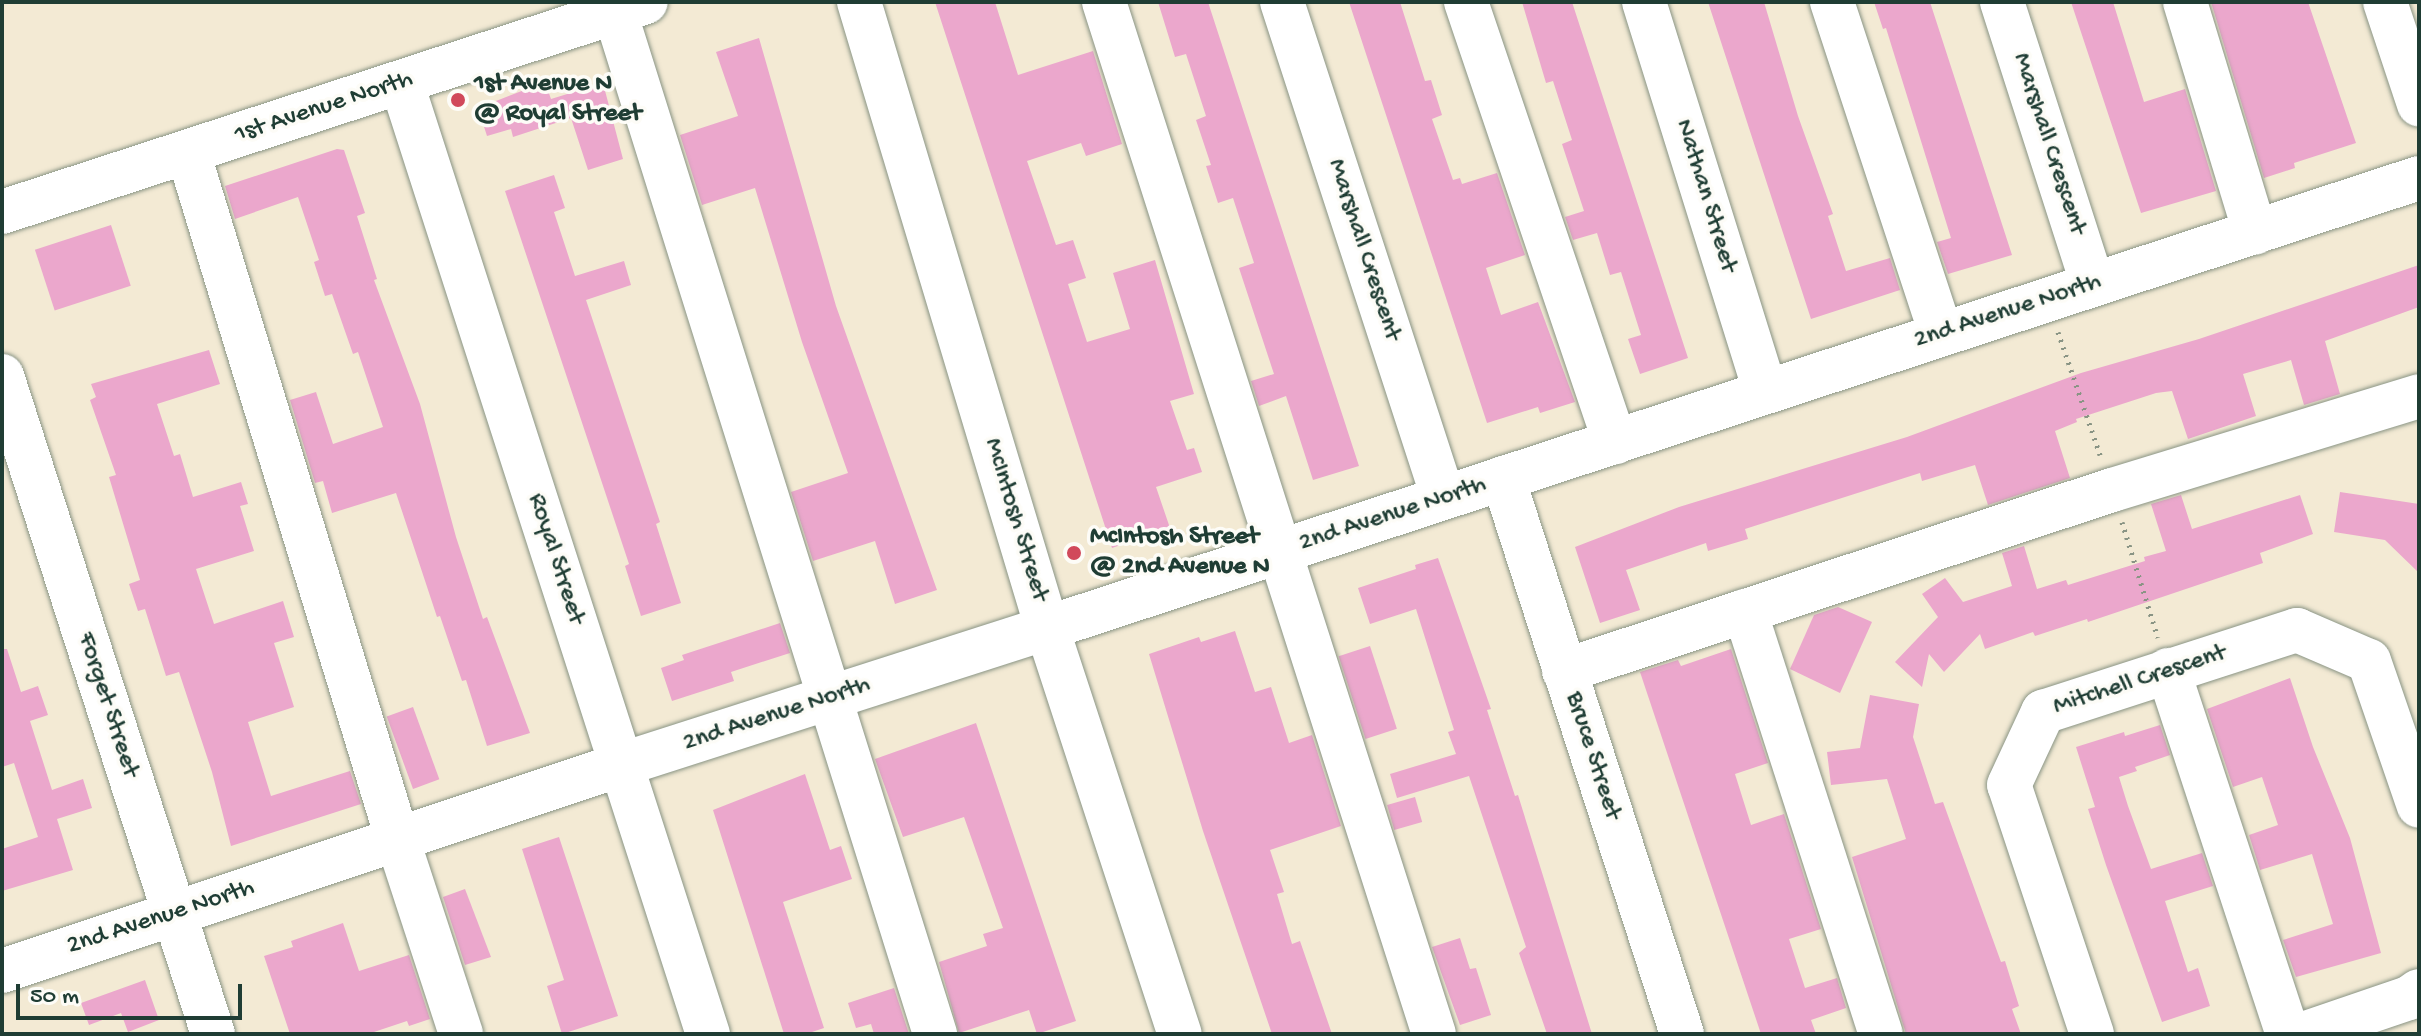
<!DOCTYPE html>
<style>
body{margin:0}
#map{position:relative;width:2421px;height:1036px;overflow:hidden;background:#f3ead4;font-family:"Gochi Hand",sans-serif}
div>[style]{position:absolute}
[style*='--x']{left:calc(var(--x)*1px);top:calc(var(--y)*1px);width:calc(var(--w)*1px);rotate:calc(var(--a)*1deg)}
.building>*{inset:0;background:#eba7cc;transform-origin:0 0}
.path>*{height:5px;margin-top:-2.5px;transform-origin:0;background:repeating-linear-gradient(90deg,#899484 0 2px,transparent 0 8px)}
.roads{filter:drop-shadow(0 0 2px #899484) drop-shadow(0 0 2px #899484)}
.minor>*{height:44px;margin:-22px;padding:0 22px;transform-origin:22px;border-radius:22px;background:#fff}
.major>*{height:44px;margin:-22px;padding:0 22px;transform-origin:22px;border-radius:22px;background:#fff}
.dots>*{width:22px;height:22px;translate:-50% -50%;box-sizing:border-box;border:4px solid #fdfcf7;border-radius:50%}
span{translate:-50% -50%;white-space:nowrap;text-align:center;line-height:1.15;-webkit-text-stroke:7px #fdfcf7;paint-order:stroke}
.poi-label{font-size:26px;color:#1f3d34;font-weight:700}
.left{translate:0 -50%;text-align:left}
.street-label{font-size:26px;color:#1f3d34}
.frame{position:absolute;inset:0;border:4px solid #1f3d34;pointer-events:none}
.scale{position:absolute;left:16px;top:984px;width:226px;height:36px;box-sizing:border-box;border:4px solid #1f3d34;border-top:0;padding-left:10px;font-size:24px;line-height:28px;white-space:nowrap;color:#1f3d34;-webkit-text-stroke:6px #fdfcf7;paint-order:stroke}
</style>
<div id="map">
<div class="building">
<i style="clip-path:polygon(935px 2px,995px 2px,1018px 75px,1093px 51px,1122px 144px,1086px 156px,1081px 143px,1027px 161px,1056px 245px,1073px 240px,1086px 278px,1068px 284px,1087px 342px,1130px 329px,1113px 273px,1155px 260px,1194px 394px,1170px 401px,1187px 450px,1194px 448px,1202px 472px,1156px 487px,1170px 528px,1112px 548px)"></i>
<i style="clip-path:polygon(1158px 2px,1208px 2px,1359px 466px,1313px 480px,1286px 396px,1259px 406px,1251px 381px,1274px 374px,1239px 268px,1254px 263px,1233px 198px,1218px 203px,1206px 166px,1211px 165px,1196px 120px,1206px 116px,1186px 54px,1175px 57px)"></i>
<i style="clip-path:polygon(1349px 2px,1400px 2px,1425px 81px,1431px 80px,1442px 115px,1432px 119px,1453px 180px,1460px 178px,1462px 184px,1497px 173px,1525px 255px,1486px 268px,1501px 315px,1538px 302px,1575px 402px,1540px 413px,1538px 407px,1487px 423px)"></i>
<i style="clip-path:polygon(1522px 2px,1572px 2px,1688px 358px,1640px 374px,1628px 339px,1641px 335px,1621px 272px,1610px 275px,1597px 233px,1573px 240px,1565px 217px,1584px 211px,1562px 144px,1572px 140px,1553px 81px,1546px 83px)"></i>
<i style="clip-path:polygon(1708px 2px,1764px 2px,1798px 116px,1833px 214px,1828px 216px,1846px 271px,1890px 258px,1900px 290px,1811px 319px)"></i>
<i style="clip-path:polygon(1874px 2px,1930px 2px,2012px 255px,1948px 274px,1937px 242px,1951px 238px,1886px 28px,1883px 29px)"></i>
<i style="clip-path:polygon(2071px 2px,2113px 2px,2144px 102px,2185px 89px,2216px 191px,2141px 213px)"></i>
<i style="clip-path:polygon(2211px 2px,2308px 2px,2356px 143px,2294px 163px,2295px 168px,2264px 178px)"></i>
<i style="clip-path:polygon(759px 38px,836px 306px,937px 590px,895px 604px,875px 541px,813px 561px,791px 492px,848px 473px,802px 342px,755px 188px,702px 205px,680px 135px,738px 116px,716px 52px)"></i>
<i style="clip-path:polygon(545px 82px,551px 99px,603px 83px,623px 159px,588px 170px,571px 118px,513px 137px,511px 129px,487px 136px,478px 108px)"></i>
<i style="clip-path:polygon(337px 149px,344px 150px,365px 213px,357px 216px,377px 279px,374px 280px,420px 404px,456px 537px,483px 619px,487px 617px,530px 733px,487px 746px,466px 680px,462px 681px,440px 616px,437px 617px,396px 493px,332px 513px,323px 481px,315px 483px,290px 400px,316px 392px,333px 444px,383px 427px,358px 352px,353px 354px,332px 294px,325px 296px,314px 262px,319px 260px,298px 197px,235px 219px,225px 186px)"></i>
<i style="clip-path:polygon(554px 175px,565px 208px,554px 212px,575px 276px,624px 261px,631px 285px,586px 300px,660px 522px,656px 524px,681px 603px,641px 616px,625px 566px,629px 564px,505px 191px)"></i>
<i style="left:111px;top:225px;width:64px;height:80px;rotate:72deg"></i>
<i style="clip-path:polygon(2419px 265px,2419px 307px,2325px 341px,2340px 394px,2304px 405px,2291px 360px,2243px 374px,2256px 416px,2188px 439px,2172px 391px,2156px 393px,2076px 419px,2077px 422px,2055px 431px,2070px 478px,1988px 505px,1975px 465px,1922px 481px,1920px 473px,1745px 529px,1748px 539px,1708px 551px,1706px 543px,1626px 570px,1640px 610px,1600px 623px,1575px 547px,1679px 507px,1907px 437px,2081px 373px,2199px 339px)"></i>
<i style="clip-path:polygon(209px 350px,220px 384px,157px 404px,174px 456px,180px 454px,193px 497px,241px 482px,248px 504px,240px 506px,254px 551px,196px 569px,214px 624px,283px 601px,294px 637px,274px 643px,294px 707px,248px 722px,271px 796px,350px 771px,361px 804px,231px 846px,212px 772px,179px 672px,166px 676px,145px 609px,138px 611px,129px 584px,140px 580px,109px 477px,116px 475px,90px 400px,96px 397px,91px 384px)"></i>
<i style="clip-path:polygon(2340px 492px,2419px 504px,2419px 573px,2385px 540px,2334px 532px)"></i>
<i style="clip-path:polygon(2181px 495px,2192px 529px,2300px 495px,2313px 534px,2260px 553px,2263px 563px,2088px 622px,2087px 619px,2035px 636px,2033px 632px,1985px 649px,1980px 634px,1944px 672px,1929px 654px,1922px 687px,1895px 662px,1938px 617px,1922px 594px,1945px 578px,1963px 602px,2012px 586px,2002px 553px,2024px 546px,2037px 589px,2066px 580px,2068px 585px,2145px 561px,2144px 557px,2166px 551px,2151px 504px)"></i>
<i style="clip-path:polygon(1438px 558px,1491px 709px,1487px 710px,1515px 796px,1518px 795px,1592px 1034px,1547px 1034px,1519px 953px,1526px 947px,1469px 776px,1397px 798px,1390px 774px,1456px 754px,1448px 732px,1454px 730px,1416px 609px,1370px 624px,1358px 588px,1416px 569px,1415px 565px)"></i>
<i style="clip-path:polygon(1838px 607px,1872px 622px,1840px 693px,1790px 669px,1814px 615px)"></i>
<i style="clip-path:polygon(780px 623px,790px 653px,731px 672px,734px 681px,672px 701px,661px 668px,684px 660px,682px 655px)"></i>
<i style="clip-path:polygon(1235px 631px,1255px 692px,1271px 687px,1289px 743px,1312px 735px,1341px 826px,1270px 850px,1284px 892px,1277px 894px,1292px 944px,1300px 941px,1332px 1034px,1272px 1034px,1203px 831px,1149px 654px,1199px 637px,1201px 642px)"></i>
<i style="left:1370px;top:646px;width:87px;height:33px;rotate:72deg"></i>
<i style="clip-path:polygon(2px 649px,7px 649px,21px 692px,38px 686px,48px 715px,30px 721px,52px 790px,83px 779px,92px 808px,57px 819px,73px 870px,2px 891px,2px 849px,38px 837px,14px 763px,2px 767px)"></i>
<i style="clip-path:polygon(1731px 649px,1768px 763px,1735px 774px,1751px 825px,1784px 814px,1821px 929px,1789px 939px,1805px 988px,1837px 978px,1846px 1008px,1811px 1020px,1816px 1034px,1761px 1034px,1640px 672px,1678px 660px,1681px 666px)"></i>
<i style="clip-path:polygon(2290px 678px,2313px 747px,2350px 838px,2381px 953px,2296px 977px,2283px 940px,2333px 924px,2312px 854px,2260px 870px,2249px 835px,2278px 825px,2262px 777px,2233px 787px,2207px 709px)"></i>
<i style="clip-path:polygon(1870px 695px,1919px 704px,1913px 737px,1935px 804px,1943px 802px,2001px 962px,2005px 961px,2019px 1006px,2012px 1009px,2021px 1034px,1906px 1034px,1852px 857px,1906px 839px,1887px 779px,1831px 785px,1827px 752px,1860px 748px)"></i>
<i style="left:413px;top:707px;width:77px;height:28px;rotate:70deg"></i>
<i style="clip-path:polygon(976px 723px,1076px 1021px,1037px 1034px,1029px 1010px,959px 1033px,939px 962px,987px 946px,983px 934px,1003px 928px,964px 817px,903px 837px,875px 759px)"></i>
<i style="clip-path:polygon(2160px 725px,2170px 755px,2135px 767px,2137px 771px,2119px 777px,2128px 806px,2151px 869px,2202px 853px,2213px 886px,2165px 901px,2188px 972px,2198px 968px,2210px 1006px,2162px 1022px,2106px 865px,2088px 809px,2095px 807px,2076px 747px,2124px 732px,2125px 736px)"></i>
<i style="clip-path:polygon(805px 774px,830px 850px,841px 846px,852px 879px,783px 902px,824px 1028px,806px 1034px,784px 1034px,713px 810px)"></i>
<i style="left:1415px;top:797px;width:26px;height:29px;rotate:74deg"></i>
<i style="clip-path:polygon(559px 837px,618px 1016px,562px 1034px,547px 986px,564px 980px,522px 849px)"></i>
<i style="clip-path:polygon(465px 889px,491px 957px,465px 965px,443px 897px)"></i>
<i style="clip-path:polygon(343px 923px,359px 971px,409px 955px,430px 1019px,409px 1026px,407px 1021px,368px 1034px,290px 1034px,264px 956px,293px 947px,291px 941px)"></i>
<i style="clip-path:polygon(1460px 938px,1470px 969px,1476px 968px,1491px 1015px,1460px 1025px,1432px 947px)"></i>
<i style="clip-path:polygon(145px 980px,159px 1020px,128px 1032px,121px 1013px,89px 1025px,81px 1003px)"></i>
<i style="clip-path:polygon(894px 988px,909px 1034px,874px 1034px,871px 1024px,856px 1028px,848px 1003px)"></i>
</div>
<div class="path">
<i style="--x:2058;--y:332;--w:130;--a:71.1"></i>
<i style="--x:2122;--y:522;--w:121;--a:72.8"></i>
</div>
<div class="roads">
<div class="minor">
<i style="--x:859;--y:2;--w:654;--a:73.28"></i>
<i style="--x:1047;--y:628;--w:427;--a:71.9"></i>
<i style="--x:1104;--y:2;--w:1083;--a:72.27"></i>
<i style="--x:1282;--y:2;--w:521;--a:71.98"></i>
<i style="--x:1466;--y:2;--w:465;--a:71.3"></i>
<i style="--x:1644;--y:2;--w:406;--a:72.7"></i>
<i style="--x:1832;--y:2;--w:348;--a:71.8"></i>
<i style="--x:2002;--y:2;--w:297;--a:72.2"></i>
<i style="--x:2185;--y:2;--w:241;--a:73.1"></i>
<i style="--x:2385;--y:2;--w:108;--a:71.6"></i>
<i style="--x:615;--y:12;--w:1071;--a:72.61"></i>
<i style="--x:402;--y:84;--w:998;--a:72.15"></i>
<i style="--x:188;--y:152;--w:720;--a:73.05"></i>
<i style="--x:398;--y:841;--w:203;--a:71.9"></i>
<i style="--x:2;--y:376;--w:691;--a:72.22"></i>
<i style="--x:1503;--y:478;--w:584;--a:72.15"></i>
<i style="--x:1745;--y:611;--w:444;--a:72.2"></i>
<i style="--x:2168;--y:670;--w:383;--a:71.8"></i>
<i style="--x:1564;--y:671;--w:577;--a:-18.28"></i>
<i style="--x:2112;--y:490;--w:321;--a:-17"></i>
<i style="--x:2;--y:971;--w:651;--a:-18.43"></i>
<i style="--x:620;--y:765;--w:448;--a:-17.8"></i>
<i style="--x:1047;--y:628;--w:1444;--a:-18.16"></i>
<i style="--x:2092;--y:1034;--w:262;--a:-108.4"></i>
<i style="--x:2009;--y:785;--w:81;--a:-65"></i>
<i style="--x:2043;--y:712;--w:267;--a:-17.9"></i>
<i style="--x:2297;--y:630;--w:78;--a:23.3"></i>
<i style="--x:2369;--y:661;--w:153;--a:71"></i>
<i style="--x:2303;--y:1034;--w:112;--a:-18.8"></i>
<i style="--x:2409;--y:998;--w:12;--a:-35"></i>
</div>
<div class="major">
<i style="--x:2;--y:212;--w:677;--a:-18.06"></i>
</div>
</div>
<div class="dots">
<i style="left:458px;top:100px;background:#d1495b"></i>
<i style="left:1074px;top:553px;background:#d1495b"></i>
</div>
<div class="poi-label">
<span class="left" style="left:474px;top:100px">1st Avenue N<br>@ Royal Street</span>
<span class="left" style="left:1090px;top:553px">McIntosh Street<br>@ 2nd Avenue N</span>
</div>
<div class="street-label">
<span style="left:324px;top:108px;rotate:-18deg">1st Avenue North</span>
<span style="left:2048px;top:144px;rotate:72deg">Marshall Crescent</span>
<span style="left:1705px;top:196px;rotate:73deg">Nathan Street</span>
<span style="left:1363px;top:250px;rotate:72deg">Marshall Crescent</span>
<span style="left:2008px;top:312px;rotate:-18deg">2nd Avenue North</span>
<span style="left:1393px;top:515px;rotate:-18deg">2nd Avenue North</span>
<span style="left:1015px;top:520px;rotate:73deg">McIntosh Street</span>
<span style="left:555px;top:559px;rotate:72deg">Royal Street</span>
<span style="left:2140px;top:681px;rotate:-18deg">Mitchell Crescent</span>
<span style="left:107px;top:705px;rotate:72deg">Forget Street</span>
<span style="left:777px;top:715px;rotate:-18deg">2nd Avenue North</span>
<span style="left:1592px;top:756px;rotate:72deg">Bruce Street</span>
<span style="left:161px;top:918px;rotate:-18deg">2nd Avenue North</span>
</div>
<div class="frame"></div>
<div class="scale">50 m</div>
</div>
